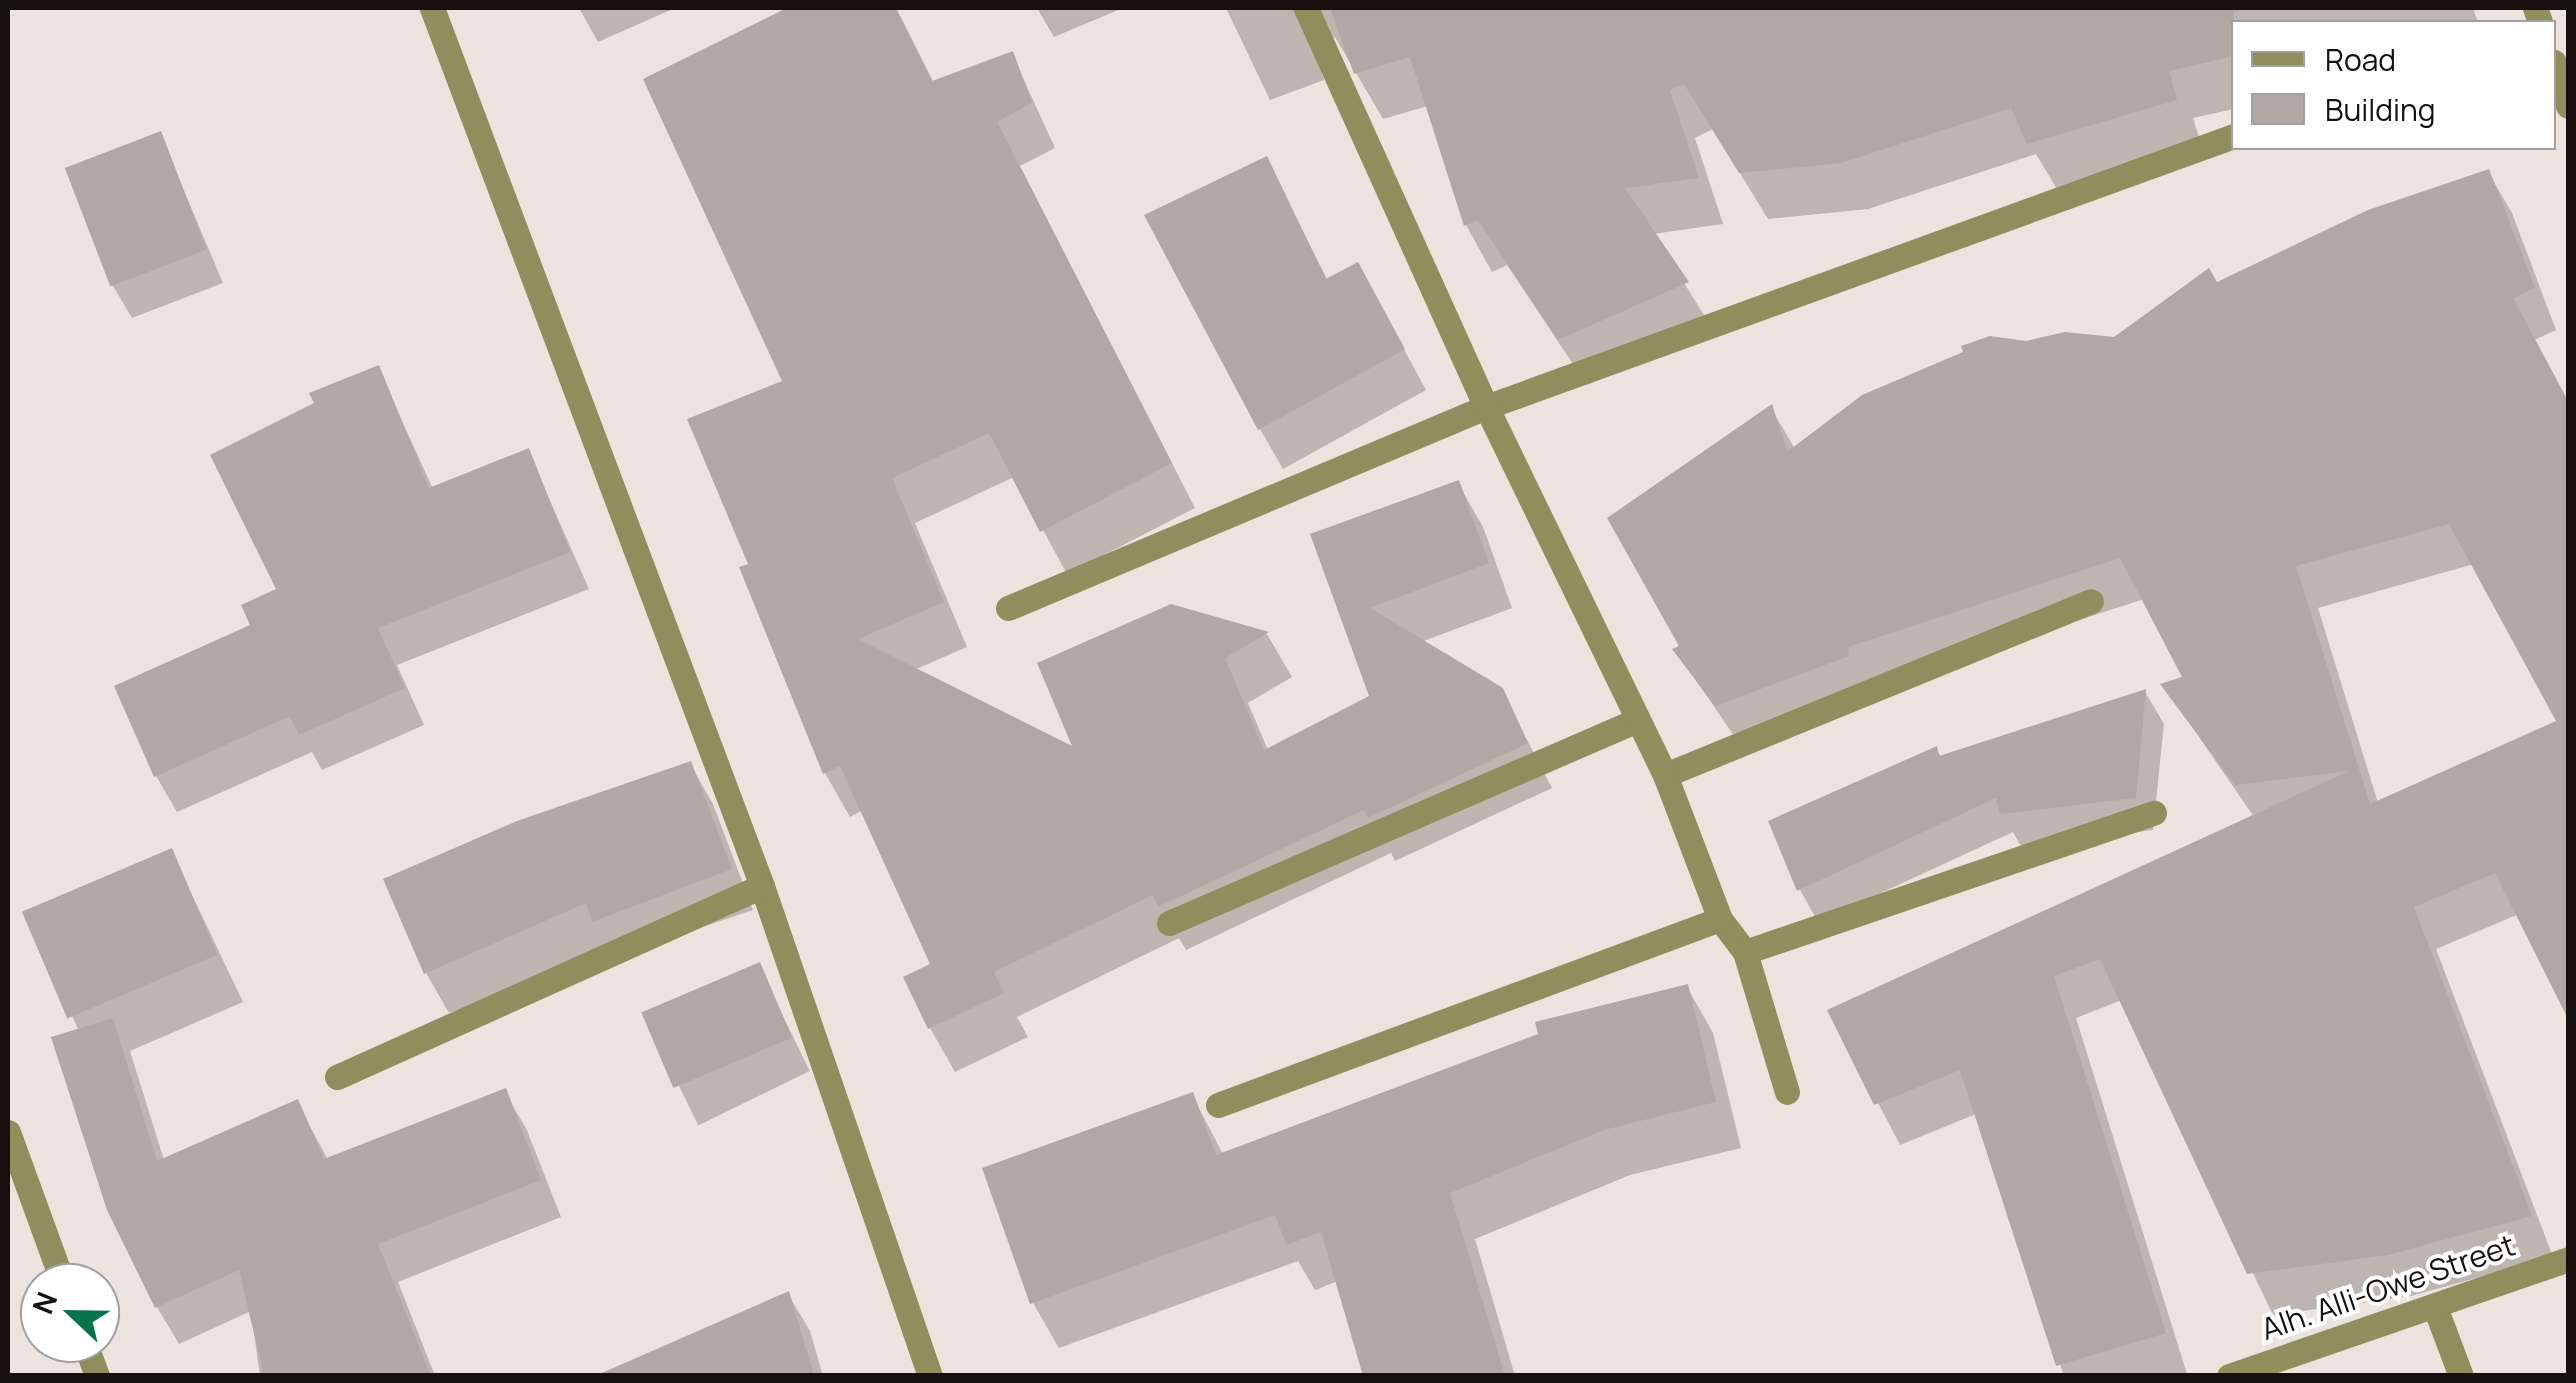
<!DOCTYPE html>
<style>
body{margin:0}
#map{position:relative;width:2576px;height:1383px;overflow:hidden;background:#ebe3dd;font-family:Manrope,sans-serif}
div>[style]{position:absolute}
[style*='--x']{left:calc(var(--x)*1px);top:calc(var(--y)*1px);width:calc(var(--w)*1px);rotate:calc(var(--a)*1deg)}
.shadow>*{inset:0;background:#0003;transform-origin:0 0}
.building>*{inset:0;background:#b0a8a2;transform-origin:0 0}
.minor>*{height:25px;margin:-12.5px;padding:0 12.5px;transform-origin:12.5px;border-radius:12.5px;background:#8e8f5d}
span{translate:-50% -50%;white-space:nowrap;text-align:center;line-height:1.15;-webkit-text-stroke:8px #fff;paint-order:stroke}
.street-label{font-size:30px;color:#13100e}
.frame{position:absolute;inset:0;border:10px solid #13100e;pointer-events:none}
.legend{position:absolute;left:2231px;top:20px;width:325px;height:130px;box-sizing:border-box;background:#fff;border:2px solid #a19f9f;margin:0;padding:12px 18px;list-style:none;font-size:30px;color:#13100e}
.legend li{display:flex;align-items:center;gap:20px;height:50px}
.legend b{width:50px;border:2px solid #a19f9f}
.north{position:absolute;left:20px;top:1263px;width:100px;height:100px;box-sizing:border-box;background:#fff;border:2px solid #a19f9f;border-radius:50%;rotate:292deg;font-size:28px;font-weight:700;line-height:40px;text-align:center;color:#13100e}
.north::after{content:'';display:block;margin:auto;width:35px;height:45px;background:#06724b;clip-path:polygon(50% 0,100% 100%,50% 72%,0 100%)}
</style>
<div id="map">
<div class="shadow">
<i style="clip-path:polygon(579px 8px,675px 8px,598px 42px)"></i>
<i style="clip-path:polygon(793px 8px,896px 8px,934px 83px,1012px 54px,1055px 148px,1020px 166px,1195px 508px,1067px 574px,1014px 477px,915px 523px,967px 647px,914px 670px,1076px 752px,1171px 607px,1267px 634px,1292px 677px,1248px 703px,1268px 750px,1373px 697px,1313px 536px,1458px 483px,1483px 527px,1512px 608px,1421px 642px,1501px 690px,1552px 788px,1395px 861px,1391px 853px,1186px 950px,1179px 938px,1017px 1017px,1028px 1037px,955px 1072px,930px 1028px,934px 965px,863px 810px,850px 817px,825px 773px,751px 565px,786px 382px,646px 81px)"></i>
<i style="clip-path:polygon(1037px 8px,1123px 8px,1054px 37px)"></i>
<i style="clip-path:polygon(1226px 8px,2473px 8px,2478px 22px,2234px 22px,2234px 109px,2193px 118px,2202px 147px,2057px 189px,2036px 154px,1868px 209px,1768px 219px,1713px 129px,1695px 138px,1723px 224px,1653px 234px,1713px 329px,1587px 385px,1507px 265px,1492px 272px,1466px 225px,1428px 106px,1383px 119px,1335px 37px,1315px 53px,1324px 80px,1270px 100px)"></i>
<i style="clip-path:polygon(160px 134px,223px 283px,132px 318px,113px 286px)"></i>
<i style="clip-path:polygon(1266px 159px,1328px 281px,1380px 305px,1426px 390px,1283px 469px,1260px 429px)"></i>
<i style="clip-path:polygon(evenodd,2488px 172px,2512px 213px,2556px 330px,2534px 340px,2568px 403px,2568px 1013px,2519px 914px,2436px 949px,2553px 1257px,2411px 1296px,2273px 1315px,2122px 1000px,2076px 1018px,2187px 1374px,2064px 1376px,1976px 1114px,1900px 1145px,1831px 1012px,2254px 817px,2164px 686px,2185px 679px,2144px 599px,1871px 688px,1741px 746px,1676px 651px,1771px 408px,1795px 449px,2026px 343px,2115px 339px,2216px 285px,2488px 172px,2474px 564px,2560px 722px,2378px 803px,2318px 608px,2474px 564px)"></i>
<i style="clip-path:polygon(378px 368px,433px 489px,528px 451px,589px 589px,397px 665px,424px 725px,322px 770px,312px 752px,177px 812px,156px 776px,279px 590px,317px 404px)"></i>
<i style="clip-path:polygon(2145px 692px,2164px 724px,2153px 830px,2021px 846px,2013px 832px,1818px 922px,1800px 890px,1936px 749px,1942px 758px)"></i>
<i style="clip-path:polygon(690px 764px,713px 804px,753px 910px,449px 1013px,426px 973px)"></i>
<i style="clip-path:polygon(171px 851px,243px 1002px,130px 1051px,164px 1160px,297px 1102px,328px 1160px,504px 1092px,526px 1128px,561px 1217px,398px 1282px,435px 1376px,260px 1376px,251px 1311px,179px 1344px,157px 1307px,110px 1209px,79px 1031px,26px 914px)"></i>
<i style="left:758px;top:965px;width:118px;height:124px;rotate:64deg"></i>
<i style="clip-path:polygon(1687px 987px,1713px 1033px,1741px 1148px,1630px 1175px,1475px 1239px,1515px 1376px,1366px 1376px,1338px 1281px,1315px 1290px,1298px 1261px,1059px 1348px,1033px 1303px,1192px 1095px,1223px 1154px)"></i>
<i style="clip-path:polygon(788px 1294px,810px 1331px,823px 1376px,601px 1376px)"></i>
</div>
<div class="building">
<i style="clip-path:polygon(787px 8px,896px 8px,932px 81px,1013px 51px,1032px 103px,997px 122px,1172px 463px,1040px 532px,989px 433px,892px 478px,944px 602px,858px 639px,1072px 746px,1037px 663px,1171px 604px,1269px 632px,1225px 658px,1264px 750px,1369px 696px,1310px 534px,1459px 480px,1489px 563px,1370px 608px,1503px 688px,1528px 743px,1368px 818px,1364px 810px,1158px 907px,1153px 895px,994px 972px,1004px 993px,928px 1029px,903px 977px,930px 964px,840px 766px,823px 774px,739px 567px,748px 564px,687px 419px,782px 381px,643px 79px)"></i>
<i style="clip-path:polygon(1330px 8px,2234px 8px,2234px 56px,2169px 71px,2177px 100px,2027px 144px,2011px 108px,1841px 163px,1739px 173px,1684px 84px,1670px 90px,1699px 178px,1625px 188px,1689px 282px,1558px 340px,1478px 220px,1464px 226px,1410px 57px,1354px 74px)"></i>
<i style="left:161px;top:131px;width:127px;height:103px;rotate:69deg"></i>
<i style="clip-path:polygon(1267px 156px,1326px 279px,1358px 262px,1405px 349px,1258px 430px,1144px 215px)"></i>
<i style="clip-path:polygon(evenodd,2489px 169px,2535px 288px,2513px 298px,2568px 401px,2568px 1019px,2495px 873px,2414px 907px,2532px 1216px,2388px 1255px,2247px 1274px,2100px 959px,2054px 976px,2166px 1333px,2056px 1366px,1960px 1070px,1874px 1105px,1827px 1010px,2349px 771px,2235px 785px,2160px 684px,2182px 677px,2120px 558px,1848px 647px,1849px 656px,1715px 706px,1672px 649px,1679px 646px,1607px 518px,1772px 404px,1787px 452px,1862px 395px,1963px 352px,1961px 346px,1990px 336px,2026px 341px,2065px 332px,2114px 337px,2209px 268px,2217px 282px,2368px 210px,2489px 169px,2449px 524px,2556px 721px,2370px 804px,2296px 566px,2449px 524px)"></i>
<i style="clip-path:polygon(379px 365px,429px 488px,529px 448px,570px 552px,378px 628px,405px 688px,299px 735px,290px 716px,154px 777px,114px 686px,250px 625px,241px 605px,276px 589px,210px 455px,314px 403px,309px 393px)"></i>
<i style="clip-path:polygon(2146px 689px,2136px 798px,2000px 814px,1996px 798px,1797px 891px,1768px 821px,1937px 746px,1939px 756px)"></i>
<i style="clip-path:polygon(691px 761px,732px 869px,592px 922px,586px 903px,424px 974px,383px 879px,517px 821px)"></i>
<i style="left:172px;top:848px;width:116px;height:163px;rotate:67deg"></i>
<i style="left:760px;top:962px;width:82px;height:129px;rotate:67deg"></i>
<i style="clip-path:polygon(1688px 984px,1716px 1102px,1604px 1130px,1450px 1193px,1505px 1376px,1363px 1376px,1321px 1232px,1286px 1245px,1275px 1215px,1030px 1304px,982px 1168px,1193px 1092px,1216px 1155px,1538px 1034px,1535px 1022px)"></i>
<i style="clip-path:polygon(113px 1018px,157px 1161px,298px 1099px,324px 1159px,506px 1088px,541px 1180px,378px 1244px,431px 1376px,264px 1376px,239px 1270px,155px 1308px,107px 1210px,51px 1037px)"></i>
<i style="clip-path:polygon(789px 1291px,814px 1376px,595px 1376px)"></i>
</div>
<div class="minor">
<i style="--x:432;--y:8;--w:938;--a:69.4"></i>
<i style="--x:762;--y:886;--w:518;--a:71.08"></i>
<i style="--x:2535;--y:8;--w:15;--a:70"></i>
<i style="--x:2554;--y:62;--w:46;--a:72.3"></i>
<i style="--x:1008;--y:608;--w:519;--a:-22.81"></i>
<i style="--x:1486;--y:407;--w:796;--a:-19.92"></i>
<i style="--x:1665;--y:775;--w:460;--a:-22.2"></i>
<i style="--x:1720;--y:919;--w:41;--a:52.9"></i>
<i style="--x:1745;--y:952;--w:146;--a:73.3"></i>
<i style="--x:1169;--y:923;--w:508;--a:-23.44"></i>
<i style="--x:1745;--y:952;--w:432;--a:-18.8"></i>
<i style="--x:337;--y:1077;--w:466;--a:-24.2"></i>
<i style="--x:1218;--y:1105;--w:535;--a:-20.33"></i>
<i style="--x:1720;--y:919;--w:154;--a:-110.9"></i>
<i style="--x:1665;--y:775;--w:409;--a:-115.9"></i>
<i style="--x:1486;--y:407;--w:438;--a:-114.3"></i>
<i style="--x:8;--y:1132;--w:161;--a:70"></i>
<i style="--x:2435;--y:1307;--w:74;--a:69.4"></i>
<i style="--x:85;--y:1343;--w:35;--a:70"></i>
<i style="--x:2229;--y:1376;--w:359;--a:-19"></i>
</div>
<div class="street-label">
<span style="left:2388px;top:1287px;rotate:-19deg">Alh. Alli-Owe Street</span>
</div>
<div class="frame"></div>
<ul class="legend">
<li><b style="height:12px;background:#8e8f5d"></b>Road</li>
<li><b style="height:28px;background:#b0a8a2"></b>Building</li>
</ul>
<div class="north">N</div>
</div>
